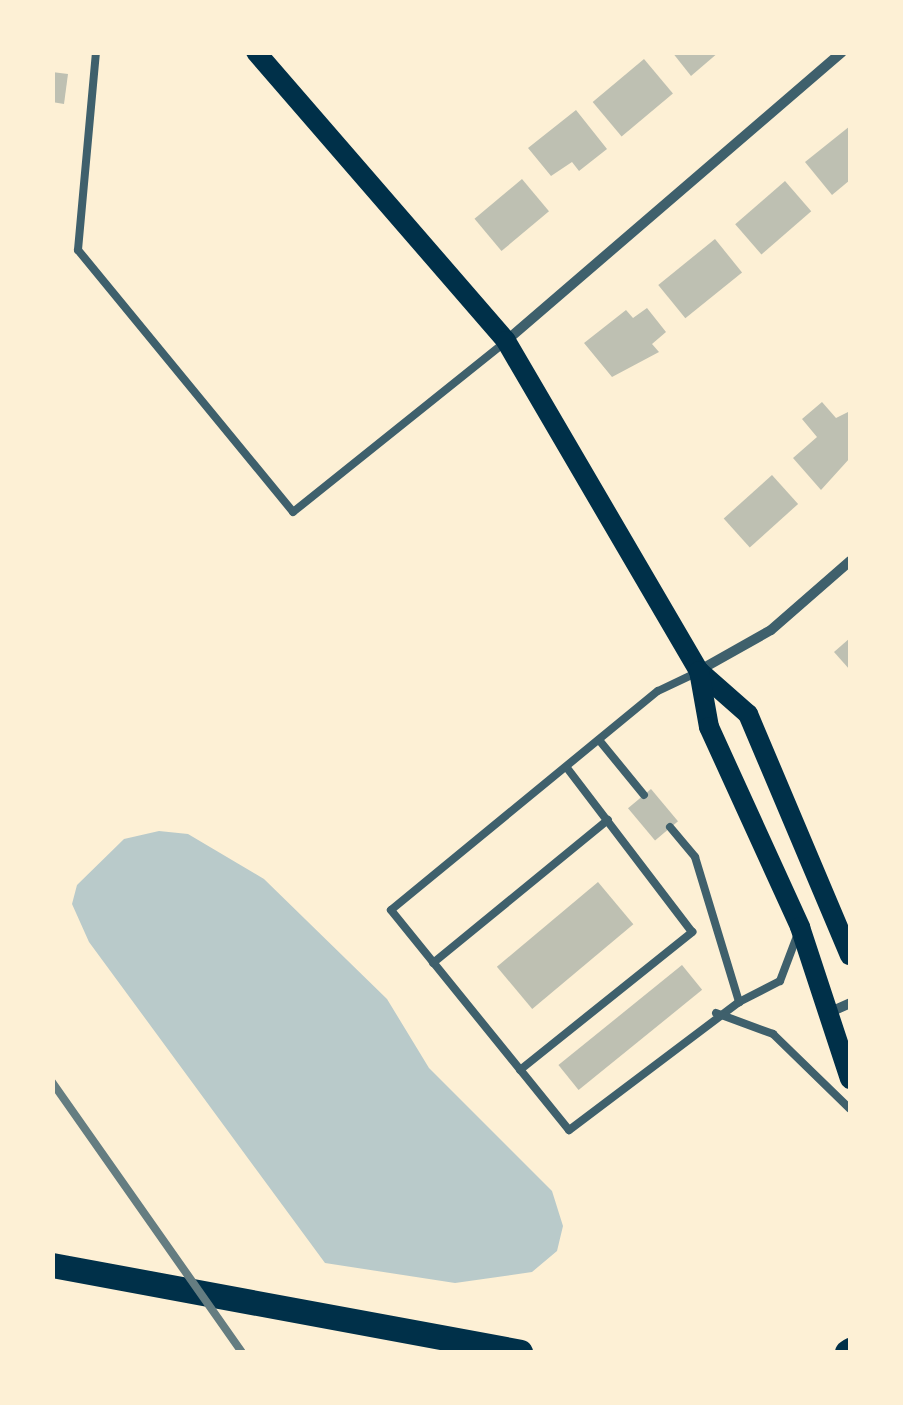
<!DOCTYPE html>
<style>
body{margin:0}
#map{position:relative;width:903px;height:1405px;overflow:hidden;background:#fdf0d5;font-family:"Noto Sans",sans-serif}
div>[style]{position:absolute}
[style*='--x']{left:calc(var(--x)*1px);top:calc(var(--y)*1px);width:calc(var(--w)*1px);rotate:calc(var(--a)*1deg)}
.green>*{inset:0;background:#b9caca}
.building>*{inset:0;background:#bec0b2;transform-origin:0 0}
.service>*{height:8px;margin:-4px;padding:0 4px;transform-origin:4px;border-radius:4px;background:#3f606c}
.minor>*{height:10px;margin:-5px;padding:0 5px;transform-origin:5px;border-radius:5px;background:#3f606c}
.secondary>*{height:20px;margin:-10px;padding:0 10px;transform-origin:10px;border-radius:10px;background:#003049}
.primary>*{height:25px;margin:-12.5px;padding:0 12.5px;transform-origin:12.5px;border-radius:12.5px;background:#003049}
.rail>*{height:8px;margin:-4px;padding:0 4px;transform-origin:4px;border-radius:4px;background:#657d81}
span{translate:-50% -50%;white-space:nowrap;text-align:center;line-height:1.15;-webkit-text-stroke:10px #fdf0d5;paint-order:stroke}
.frame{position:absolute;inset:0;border:55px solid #fdf0d5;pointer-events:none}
</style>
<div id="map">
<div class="green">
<i style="clip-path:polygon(159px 831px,188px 834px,264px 879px,387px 999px,429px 1068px,552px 1191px,563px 1226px,557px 1251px,532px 1272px,455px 1283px,325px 1263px,89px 942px,72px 904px,77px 885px,124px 839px)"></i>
</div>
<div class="building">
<i style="clip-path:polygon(672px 52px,719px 52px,691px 76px)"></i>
<i style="left:644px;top:59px;width:45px;height:67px;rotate:50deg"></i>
<i style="clip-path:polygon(52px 72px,68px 74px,64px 104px,52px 102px)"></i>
<i style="clip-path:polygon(576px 110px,607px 149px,579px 171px,572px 162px,551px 176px,528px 148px)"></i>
<i style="clip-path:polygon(850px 126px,850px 180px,832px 195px,805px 162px)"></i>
<i style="left:522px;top:179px;width:42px;height:62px;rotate:50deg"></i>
<i style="left:785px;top:181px;width:40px;height:66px;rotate:49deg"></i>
<i style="left:715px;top:239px;width:43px;height:73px;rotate:51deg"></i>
<i style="clip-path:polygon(647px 308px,666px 332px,652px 344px,659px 352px,612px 377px,584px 343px,626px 310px,633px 318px)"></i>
<i style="clip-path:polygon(822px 402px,836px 418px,850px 411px,850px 458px,821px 490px,793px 458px,817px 437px,802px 419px)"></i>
<i style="left:772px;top:475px;width:39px;height:65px;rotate:48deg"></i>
<i style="clip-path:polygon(850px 638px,850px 670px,834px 652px)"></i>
<i style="left:651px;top:789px;width:42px;height:30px;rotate:50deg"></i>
<i style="left:598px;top:882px;width:55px;height:132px;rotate:50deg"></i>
<i style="left:682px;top:965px;width:32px;height:159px;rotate:51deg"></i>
</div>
<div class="service">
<i style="--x:96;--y:52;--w:199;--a:95.2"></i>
<i style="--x:78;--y:250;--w:339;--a:50.6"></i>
<i style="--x:293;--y:512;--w:269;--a:-38.7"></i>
<i style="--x:599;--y:740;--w:71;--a:50.7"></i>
<i style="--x:670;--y:827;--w:39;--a:50"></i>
<i style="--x:695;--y:857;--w:152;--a:73.1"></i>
<i style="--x:739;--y:1002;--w:213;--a:143"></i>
<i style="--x:569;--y:1130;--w:283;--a:-129"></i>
<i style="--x:391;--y:910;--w:345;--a:-39.4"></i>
<i style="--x:658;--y:691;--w:44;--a:-25.4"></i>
<i style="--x:433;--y:963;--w:226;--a:-39.3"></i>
<i style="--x:739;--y:1002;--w:46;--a:-27.1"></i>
<i style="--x:780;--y:981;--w:48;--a:-69.3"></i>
<i style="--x:716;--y:1013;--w:61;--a:20.2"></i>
<i style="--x:773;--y:1034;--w:107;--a:44.2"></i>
<i style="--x:520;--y:1070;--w:221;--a:-38.7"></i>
<i style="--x:692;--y:932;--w:206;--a:-127.3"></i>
</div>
<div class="minor">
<i style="--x:506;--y:341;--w:443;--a:-40.7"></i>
<i style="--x:700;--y:670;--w:81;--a:-29.4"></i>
<i style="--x:771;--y:630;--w:105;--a:-41.1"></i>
<i style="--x:828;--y:1013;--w:24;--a:-24"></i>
</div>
<div class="secondary">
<i style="--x:256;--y:52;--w:382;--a:49.1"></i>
<i style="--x:506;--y:341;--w:382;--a:59.7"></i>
<i style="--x:699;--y:671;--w:65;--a:41.3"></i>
<i style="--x:748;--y:714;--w:262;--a:67.1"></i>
<i style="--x:699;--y:671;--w:57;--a:79.9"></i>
<i style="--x:709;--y:727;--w:220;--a:65.5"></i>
<i style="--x:800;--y:927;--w:160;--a:71.8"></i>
</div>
<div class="primary">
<i style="--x:52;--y:1265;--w:476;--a:10.5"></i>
<i style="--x:847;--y:1352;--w:4;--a:-34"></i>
</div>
<div class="rail">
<i style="--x:52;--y:1082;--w:330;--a:54.9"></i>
</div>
<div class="frame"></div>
</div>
